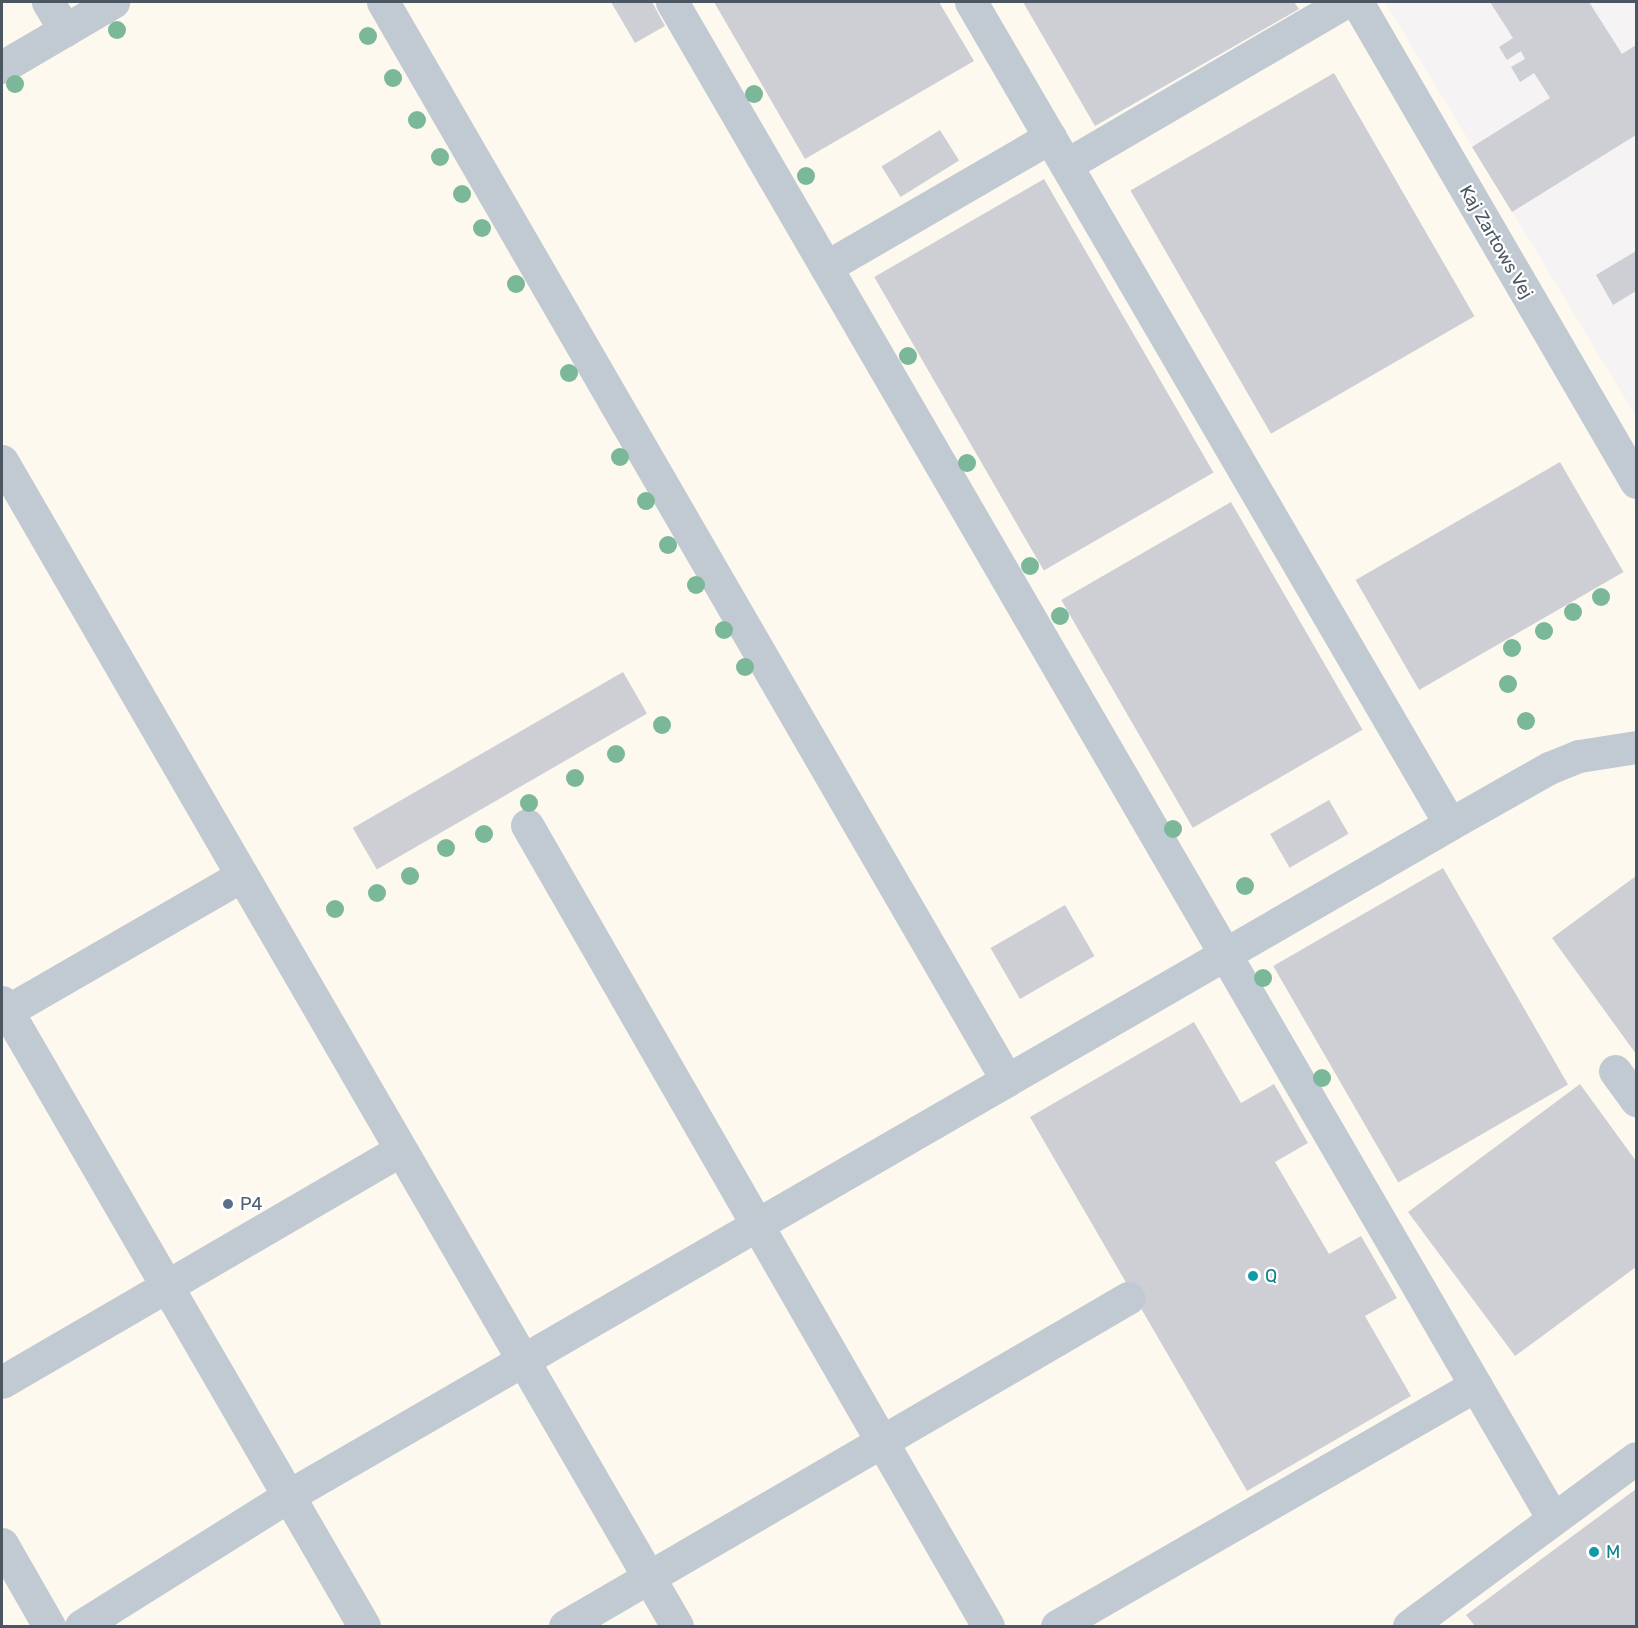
<!DOCTYPE html>
<style>
body{margin:0}
#map{position:relative;width:1638px;height:1628px;overflow:hidden;background:#f5f3f3;font-family:Rubik,sans-serif}
div>[style]{position:absolute}
[style*='--x']{left:calc(var(--x)*1px);top:calc(var(--y)*1px);width:calc(var(--w)*1px);rotate:calc(var(--a)*1deg)}
.commercial>*{inset:0;background:#fdf9ef}
.building>*{inset:0;background:#cdcfd5;transform-origin:0 0}
.minor>*{height:33px;margin:-16.5px;padding:0 16.5px;transform-origin:16.5px;border-radius:16.5px;background:#c1cad2}
.trees>*{width:18px;height:18px;margin:-9px;border-radius:50%;background:#7bb799}
.dots>*{width:16px;height:16px;translate:-50% -50%;box-sizing:border-box;border:3px solid #fff;border-radius:50%}
span{translate:-50% -50%;white-space:nowrap;text-align:center;line-height:1.15;-webkit-text-stroke:4.5px #fff;paint-order:stroke}
.street-label{font-size:18px;color:#4a5661}
.service-label{font-size:18px;color:#4e5e75}
.left{translate:0 -50%;text-align:left}
.culture-label{font-size:18px;color:#0d838f}
.frame{position:absolute;inset:0;border:3px solid #4a5661;pointer-events:none}
</style>
<div id="map">
<div class="commercial">
<i style="clip-path:polygon(2px 2px,1385px 2px,1636px 416px,1636px 1626px,2px 1626px)"></i>
</div>
<div class="building">
<i style="clip-path:polygon(611px 2px,652px 2px,665px 26px,635px 43px)"></i>
<i style="clip-path:polygon(714px 2px,939px 2px,974px 61px,805px 159px)"></i>
<i style="clip-path:polygon(1023px 2px,1294px 2px,1299px 9px,1095px 126px)"></i>
<i style="clip-path:polygon(1490px 2px,1589px 2px,1622px 54px,1636px 45px,1636px 135px,1512px 212px,1472px 147px,1550px 98px,1534px 73px,1520px 82px,1511px 67px,1525px 59px,1521px 51px,1507px 60px,1499px 47px,1513px 38px)"></i>
<i style="left:1334px;top:73px;width:281px;height:235px;rotate:60deg"></i>
<i style="left:940px;top:130px;width:36px;height:69px;rotate:58deg"></i>
<i style="left:1044px;top:179px;width:339px;height:196px;rotate:60deg"></i>
<i style="clip-path:polygon(1636px 251px,1636px 291px,1613px 305px,1596px 275px)"></i>
<i style="left:1560px;top:462px;width:127px;height:236px;rotate:60deg"></i>
<i style="left:1231px;top:502px;width:263px;height:196px;rotate:60deg"></i>
<i style="left:623px;top:672px;width:48px;height:312px;rotate:60deg"></i>
<i style="left:1329px;top:800px;width:39px;height:68px;rotate:60deg"></i>
<i style="left:1443px;top:868px;width:250px;height:196px;rotate:60deg"></i>
<i style="clip-path:polygon(1636px 876px,1636px 1054px,1552px 938px)"></i>
<i style="left:1065px;top:905px;width:59px;height:86px;rotate:60deg"></i>
<i style="clip-path:polygon(1194px 1022px,1241px 1103px,1274px 1084px,1308px 1143px,1275px 1162px,1329px 1254px,1361px 1236px,1397px 1298px,1365px 1316px,1411px 1396px,1247px 1491px,1030px 1117px)"></i>
<i style="clip-path:polygon(1580px 1084px,1636px 1161px,1636px 1267px,1515px 1356px,1408px 1212px)"></i>
<i style="clip-path:polygon(1636px 1489px,1636px 1626px,1475px 1626px,1466px 1615px)"></i>
</div>
<div class="minor">
<i style="--x:48;--y:2;--w:33;--a:59"></i>
<i style="--x:383;--y:2;--w:1246;--a:59.94"></i>
<i style="--x:672;--y:2;--w:1754;--a:59.85"></i>
<i style="--x:971;--y:2;--w:951;--a:59.77"></i>
<i style="--x:1357;--y:2;--w:555;--a:59.83"></i>
<i style="--x:2;--y:67;--w:129;--a:-30.4"></i>
<i style="--x:1066;--y:165;--w:323;--a:-30.3"></i>
<i style="--x:826;--y:267;--w:259;--a:-30.1"></i>
<i style="--x:2;--y:461;--w:1346;--a:59.91"></i>
<i style="--x:527;--y:825;--w:924;--a:60.08"></i>
<i style="--x:2;--y:1002;--w:721;--a:59.88"></i>
<i style="--x:2;--y:1014;--w:276;--a:-30"></i>
<i style="--x:1615;--y:1071;--w:36;--a:54"></i>
<i style="--x:2;--y:1382;--w:461;--a:-30.2"></i>
<i style="--x:2;--y:1544;--w:95;--a:60.2"></i>
<i style="--x:81;--y:1626;--w:244;--a:-32.1"></i>
<i style="--x:288;--y:1496;--w:1342;--a:-30.04"></i>
<i style="--x:1450;--y:824;--w:114;--a:-29.5"></i>
<i style="--x:1549;--y:768;--w:32;--a:-22"></i>
<i style="--x:1579;--y:756;--w:58;--a:-9"></i>
<i style="--x:565;--y:1626;--w:652;--a:-30.22"></i>
<i style="--x:1057;--y:1626;--w:483;--a:-29.9"></i>
<i style="--x:1409;--y:1626;--w:282;--a:-36.5"></i>
</div>
<div class="trees">
<i style="left:117px;top:30px"></i>
<i style="left:368px;top:36px"></i>
<i style="left:393px;top:78px"></i>
<i style="left:15px;top:84px"></i>
<i style="left:754px;top:94px"></i>
<i style="left:417px;top:120px"></i>
<i style="left:440px;top:157px"></i>
<i style="left:806px;top:176px"></i>
<i style="left:462px;top:194px"></i>
<i style="left:482px;top:228px"></i>
<i style="left:516px;top:284px"></i>
<i style="left:908px;top:356px"></i>
<i style="left:569px;top:373px"></i>
<i style="left:620px;top:457px"></i>
<i style="left:967px;top:463px"></i>
<i style="left:646px;top:501px"></i>
<i style="left:668px;top:545px"></i>
<i style="left:1030px;top:566px"></i>
<i style="left:696px;top:585px"></i>
<i style="left:1601px;top:597px"></i>
<i style="left:1573px;top:612px"></i>
<i style="left:1060px;top:616px"></i>
<i style="left:724px;top:630px"></i>
<i style="left:1544px;top:631px"></i>
<i style="left:1512px;top:648px"></i>
<i style="left:745px;top:667px"></i>
<i style="left:1508px;top:684px"></i>
<i style="left:1526px;top:721px"></i>
<i style="left:662px;top:725px"></i>
<i style="left:616px;top:754px"></i>
<i style="left:575px;top:778px"></i>
<i style="left:529px;top:803px"></i>
<i style="left:1173px;top:829px"></i>
<i style="left:484px;top:834px"></i>
<i style="left:446px;top:848px"></i>
<i style="left:410px;top:876px"></i>
<i style="left:1245px;top:886px"></i>
<i style="left:377px;top:893px"></i>
<i style="left:335px;top:909px"></i>
<i style="left:1263px;top:978px"></i>
<i style="left:1322px;top:1078px"></i>
</div>
<div class="dots">
<i style="left:228px;top:1204px;background:#5c6f8a"></i>
<i style="left:1253px;top:1276px;background:#0f9aa8"></i>
<i style="left:1594px;top:1552px;background:#0f9aa8"></i>
</div>
<div class="street-label">
<span style="left:1496px;top:242px;rotate:60deg">Kaj Zartows Vej</span>
</div>
<div class="service-label">
<span class="left" style="left:240px;top:1204px">P4</span>
</div>
<div class="culture-label">
<span class="left" style="left:1265px;top:1276px">Q</span>
<span class="left" style="left:1606px;top:1552px">M</span>
</div>
<div class="frame"></div>
</div>
